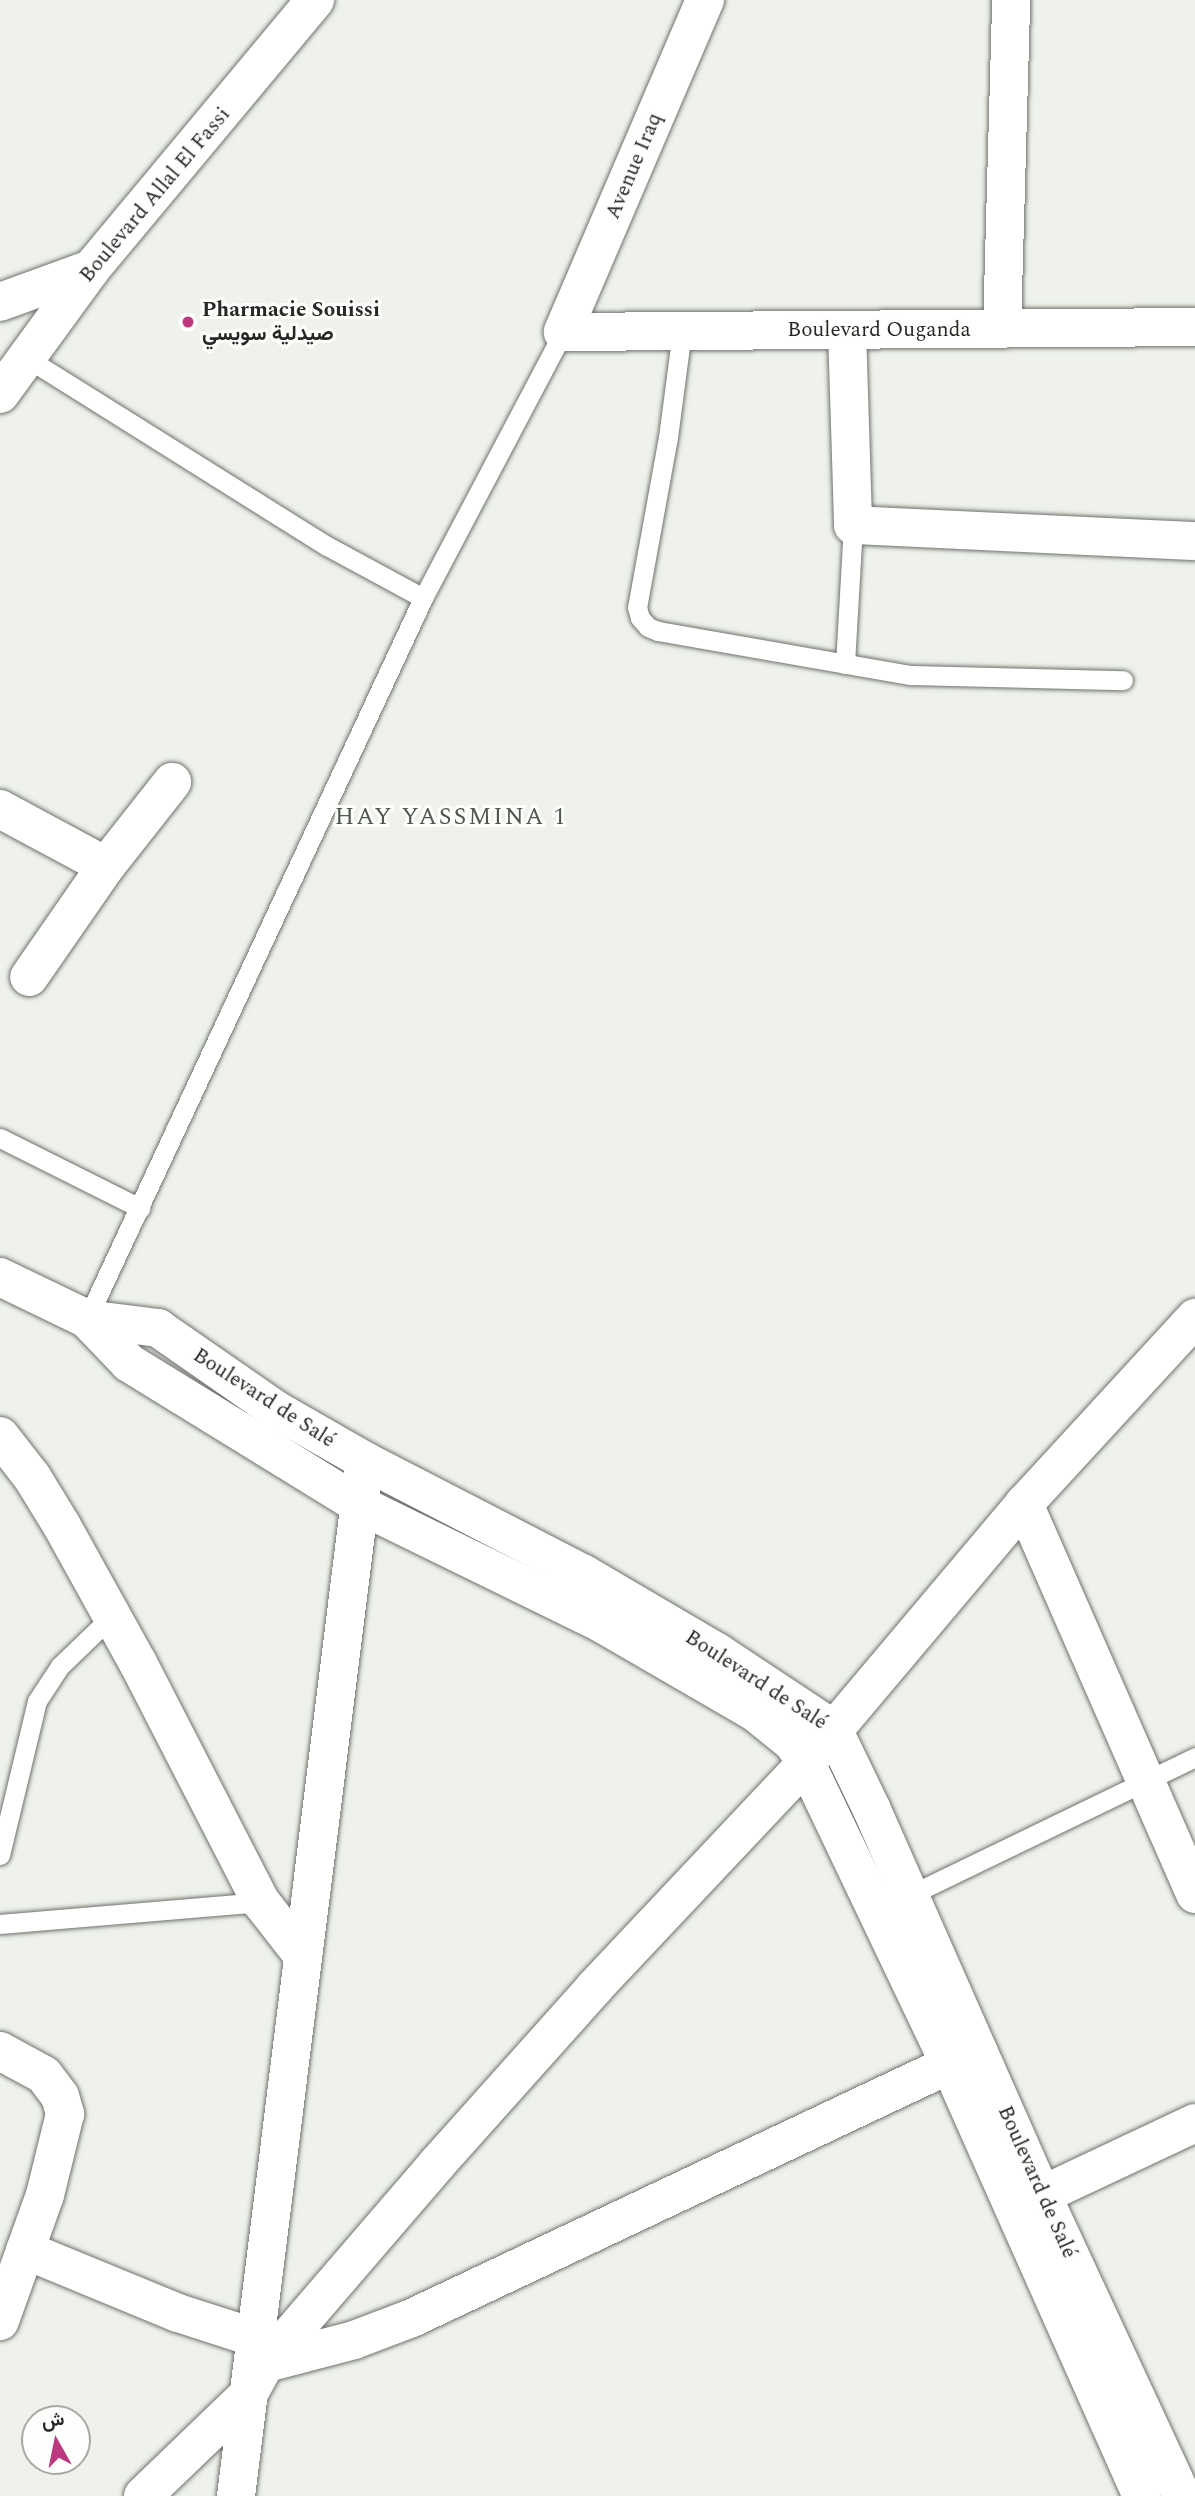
<!DOCTYPE html>
<meta charset="utf-8">
<style>
body{margin:0}
#map{position:relative;width:1195px;height:2496px;overflow:hidden;background:#eef2eb;font-family:Spectral,Vazirmatn,serif}
div>[style]{position:absolute}
[style*='--x']{left:calc(var(--x)*1px);top:calc(var(--y)*1px);width:calc(var(--w)*1px);rotate:calc(var(--a)*1deg)}
.roads{filter:drop-shadow(0 0 2px #6e726c) drop-shadow(0 0 2px #6e726c)}
.lane>*{height:19px;margin:-9.5px;padding:0 9.5px;transform-origin:9.5px;border-radius:9.5px;background:#fff}
.street>*{height:38px;margin:-19px;padding:0 19px;transform-origin:19px;border-radius:19px;background:#fff}
.secondary>*{height:38px;margin:-19px;padding:0 19px;transform-origin:19px;border-radius:19px;background:#fff}
.dots>*{width:19px;height:19px;translate:-50% -50%;box-sizing:border-box;border:4px solid #fdfffc;border-radius:50%}
span{translate:-50% -50%;white-space:nowrap;text-align:center;line-height:1.15;-webkit-text-stroke:6px #fdfffc;paint-order:stroke}
.street-label{font-size:21px;color:#272926}
.poi-label{font-size:21px;color:#272926;font-weight:700}
.left{translate:0 -50%;text-align:left}
.quarter-label{font-size:24px;color:#525650;letter-spacing:2px}
.north{position:absolute;left:21px;top:2405px;width:70px;height:70px;box-sizing:border-box;background:#fdfffc;border:2px solid #a7a9a6;border-radius:50%;rotate:351deg;font-size:19px;font-weight:700;line-height:28px;text-align:center;color:#272926}
.north::after{content:'';display:block;margin:auto;width:24px;height:32px;background:#bc3980;clip-path:polygon(50% 0,100% 100%,50% 72%,0 100%)}
</style>
<div id="map">
<div class="roads">
<div class="lane">
<i style="--x:682;--y:331;--w:107;--a:97.5"></i>
<i style="--x:668;--y:437;--w:173;--a:100.3"></i>
<i style="--x:637;--y:607;--w:11;--a:75"></i>
<i style="--x:640;--y:618;--w:12;--a:48"></i>
<i style="--x:648;--y:627;--w:11;--a:22"></i>
<i style="--x:658;--y:631;--w:257;--a:9.9"></i>
<i style="--x:911;--y:675;--w:212;--a:1.4"></i>
<i style="--x:27;--y:358;--w:354;--a:32.1"></i>
<i style="--x:327;--y:546;--w:109;--a:28.4"></i>
<i style="--x:845;--y:664;--w:139;--a:-86.7"></i>
<i style="--x:0;--y:1138;--w:157;--a:26.6"></i>
<i style="--x:87;--y:1319;--w:795;--a:-65.01"></i>
<i style="--x:423;--y:598;--w:301;--a:-62.2"></i>
<i style="--x:0;--y:1855;--w:158;--a:-76.5"></i>
<i style="--x:37;--y:1701;--w:42;--a:-56.7"></i>
<i style="--x:60;--y:1666;--w:72;--a:-43.9"></i>
<i style="--x:910;--y:1895;--w:317;--a:-25.8"></i>
<i style="--x:0;--y:1924;--w:262;--a:-4.8"></i>
</div>
<div class="street">
<i style="--x:705;--y:0;--w:361;--a:113.2"></i>
<i style="--x:563;--y:332;--w:632;--a:-0.45"></i>
<i style="--x:0;--y:302;--w:97;--a:-19.9"></i>
<i style="--x:1002;--y:329;--w:329;--a:-88.4"></i>
<i style="--x:847;--y:330;--w:195;--a:88.2"></i>
<i style="--x:853;--y:525;--w:342;--a:2.7"></i>
<i style="--x:0;--y:809;--w:120;--a:28.3"></i>
<i style="--x:106;--y:866;--w:135;--a:124.7"></i>
<i style="--x:106;--y:866;--w:107;--a:-51.8"></i>
<i style="--x:0;--y:1436;--w:52;--a:52"></i>
<i style="--x:32;--y:1477;--w:57;--a:58.5"></i>
<i style="--x:62;--y:1526;--w:157;--a:61"></i>
<i style="--x:138;--y:1663;--w:269;--a:62.8"></i>
<i style="--x:261;--y:1902;--w:68;--a:52.1"></i>
<i style="--x:1024;--y:1504;--w:426;--a:66.3"></i>
<i style="--x:0;--y:2051;--w:50;--a:28.6"></i>
<i style="--x:44;--y:2075;--w:26;--a:53"></i>
<i style="--x:60;--y:2096;--w:19;--a:74"></i>
<i style="--x:65;--y:2114;--w:83;--a:103.9"></i>
<i style="--x:45;--y:2195;--w:134;--a:109.7"></i>
<i style="--x:1042;--y:2195;--w:169;--a:-25.2"></i>
<i style="--x:25;--y:2250;--w:165;--a:22.4"></i>
<i style="--x:178;--y:2313;--w:82;--a:17.8"></i>
<i style="--x:266;--y:2363;--w:91;--a:-14.6"></i>
<i style="--x:354;--y:2340;--w:62;--a:-20.8"></i>
<i style="--x:412;--y:2318;--w:626;--a:-25.25"></i>
<i style="--x:236;--y:2496;--w:1043;--a:-82.9"></i>
</div>
<div class="secondary">
<i style="--x:0;--y:394;--w:155;--a:-53.9"></i>
<i style="--x:91;--y:269;--w:350;--a:-50.2"></i>
<i style="--x:0;--y:1277;--w:97;--a:25.8"></i>
<i style="--x:87;--y:1319;--w:72;--a:7.2"></i>
<i style="--x:158;--y:1328;--w:144;--a:34.8"></i>
<i style="--x:276;--y:1410;--w:103;--a:29.8"></i>
<i style="--x:365;--y:1461;--w:246;--a:27.3"></i>
<i style="--x:584;--y:1574;--w:154;--a:30.4"></i>
<i style="--x:717;--y:1652;--w:139;--a:33.6"></i>
<i style="--x:833;--y:1729;--w:90;--a:64.3"></i>
<i style="--x:872;--y:1810;--w:421;--a:66.2"></i>
<i style="--x:1042;--y:2195;--w:332;--a:65.1"></i>
<i style="--x:87;--y:1319;--w:61;--a:46.3"></i>
<i style="--x:129;--y:1363;--w:271;--a:31.6"></i>
<i style="--x:360;--y:1505;--w:268;--a:26.1"></i>
<i style="--x:601;--y:1623;--w:179;--a:30.1"></i>
<i style="--x:756;--y:1713;--w:48;--a:39"></i>
<i style="--x:793;--y:1743;--w:24;--a:57"></i>
<i style="--x:806;--y:1763;--w:332;--a:64.5"></i>
<i style="--x:949;--y:2063;--w:474;--a:66"></i>
<i style="--x:143;--y:2496;--w:146;--a:-43.9"></i>
<i style="--x:248;--y:2395;--w:37;--a:-61"></i>
<i style="--x:266;--y:2363;--w:262;--a:-49.3"></i>
<i style="--x:437;--y:2164;--w:237;--a:-48.2"></i>
<i style="--x:595;--y:1987;--w:308;--a:-46.7"></i>
<i style="--x:806;--y:1763;--w:339;--a:-49.9"></i>
<i style="--x:1024;--y:1504;--w:253;--a:-47.4"></i>
</div>
</div>
<div class="dots">
<i style="left:188px;top:322px;background:#bc3980"></i>
</div>
<div class="street-label">
<span style="left:634px;top:166px;rotate:-67deg">Avenue Iraq</span>
<span style="left:155px;top:195px;rotate:-50deg">Boulevard Allal El Fassi</span>
<span style="left:879px;top:330px">Boulevard Ouganda</span>
<span style="left:264px;top:1398px;rotate:33deg">Boulevard de Salé</span>
<span style="left:756px;top:1680px;rotate:33deg">Boulevard de Salé</span>
<span style="left:1037px;top:2182px;rotate:66deg">Boulevard de Salé</span>
</div>
<div class="poi-label">
<span class="left" style="left:202px;top:322px">Pharmacie Souissi<br>صيدلية سويسي</span>
</div>
<div class="quarter-label">
<span style="left:451px;top:818px">HAY YASSMINA 1</span>
</div>
<div class="north">ش</div>
</div>
